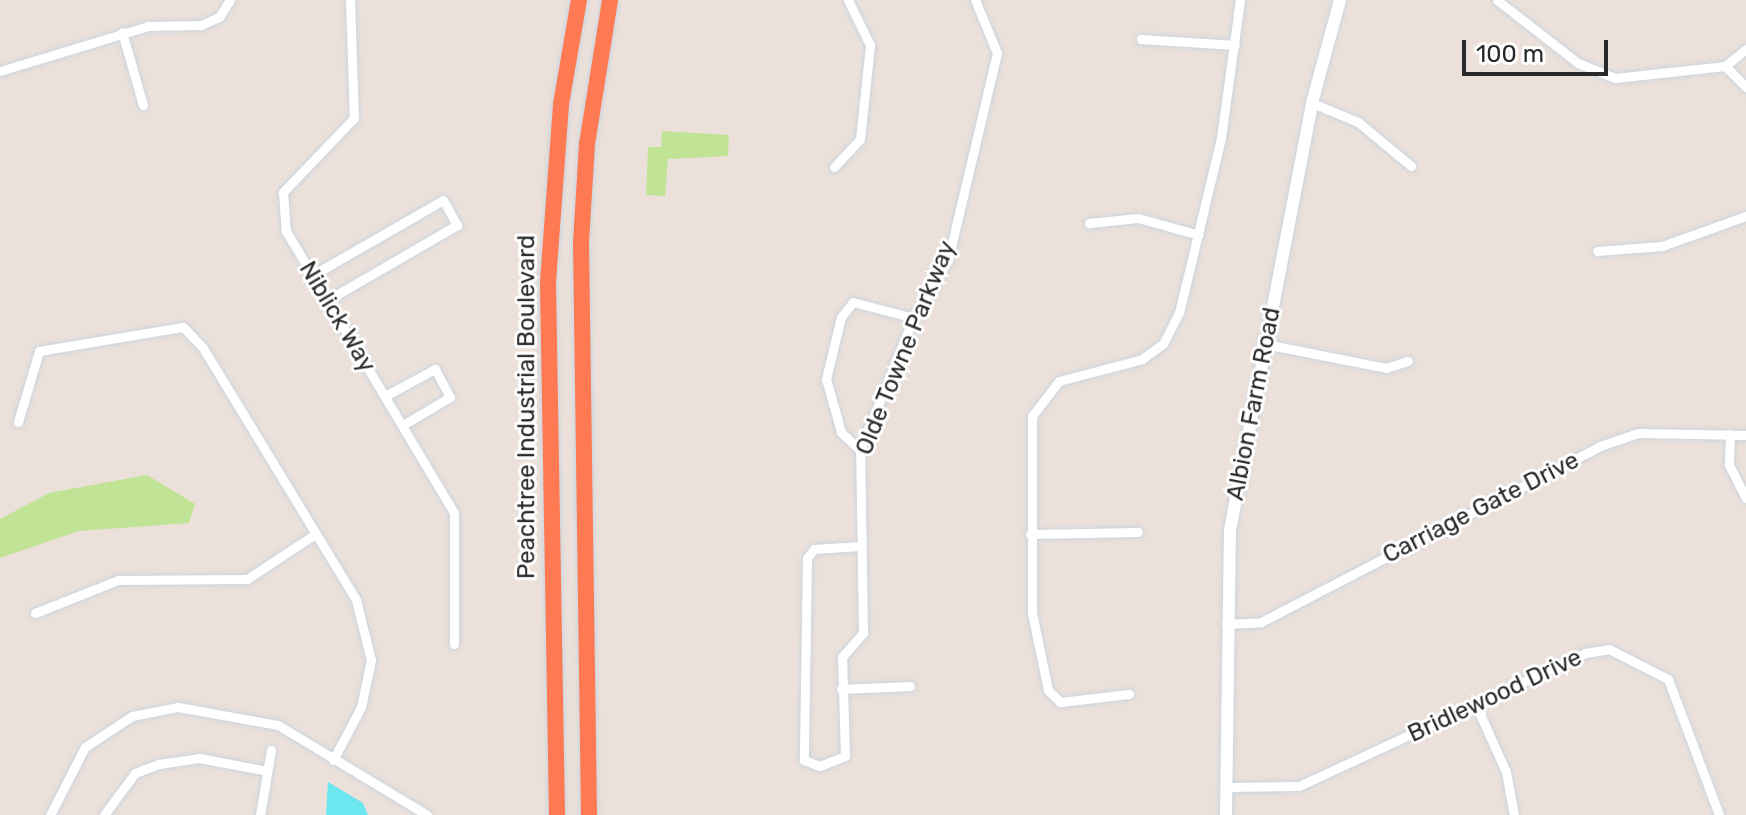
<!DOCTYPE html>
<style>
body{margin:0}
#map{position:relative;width:1746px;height:815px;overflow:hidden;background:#ebe1da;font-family:Rubik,sans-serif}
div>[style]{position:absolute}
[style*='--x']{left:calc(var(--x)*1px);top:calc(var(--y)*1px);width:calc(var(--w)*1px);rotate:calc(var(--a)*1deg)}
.green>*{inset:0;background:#c0e396}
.water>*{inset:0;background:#6ce7ef}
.roads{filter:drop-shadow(0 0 2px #cdd4de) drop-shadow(0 0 2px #cdd4de)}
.street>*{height:9px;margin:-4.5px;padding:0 4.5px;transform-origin:4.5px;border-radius:4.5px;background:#fff}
.secondary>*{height:12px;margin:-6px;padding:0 6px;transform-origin:6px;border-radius:6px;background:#fff}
.highway>*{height:16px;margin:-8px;padding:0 8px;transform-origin:8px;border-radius:8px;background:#ff7a52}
span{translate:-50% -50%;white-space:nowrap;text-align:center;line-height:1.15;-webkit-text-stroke:6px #fff;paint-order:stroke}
.street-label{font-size:24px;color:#292929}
.scale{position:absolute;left:1462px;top:40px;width:146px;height:36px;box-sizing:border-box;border:4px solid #292929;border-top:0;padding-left:10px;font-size:24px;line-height:28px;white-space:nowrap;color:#292929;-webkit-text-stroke:6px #fff;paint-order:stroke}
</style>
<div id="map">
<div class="green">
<i style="clip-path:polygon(662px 131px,729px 135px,728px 156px,668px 159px,665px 196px,646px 195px,648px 147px,661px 147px)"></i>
<i style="clip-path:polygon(147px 475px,195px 504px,189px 523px,79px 531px,0 558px,0 519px,49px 493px)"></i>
</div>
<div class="water">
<i style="clip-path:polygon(328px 782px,363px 803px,368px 815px,326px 815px)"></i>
</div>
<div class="roads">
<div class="street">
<i style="--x:350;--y:0;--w:118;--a:88.1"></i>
<i style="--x:354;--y:118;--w:103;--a:133.8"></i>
<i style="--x:283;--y:192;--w:39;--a:86"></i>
<i style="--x:286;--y:231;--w:328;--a:59.2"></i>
<i style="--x:454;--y:513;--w:131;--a:90"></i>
<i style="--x:1497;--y:0;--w:103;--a:37.9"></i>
<i style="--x:1578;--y:63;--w:40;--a:22"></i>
<i style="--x:1615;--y:78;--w:111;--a:-6.2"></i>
<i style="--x:122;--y:32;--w:76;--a:74"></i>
<i style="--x:1141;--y:39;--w:94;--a:3.7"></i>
<i style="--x:1725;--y:66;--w:30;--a:45"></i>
<i style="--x:1725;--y:66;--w:27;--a:-39"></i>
<i style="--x:0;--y:71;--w:155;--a:-16.9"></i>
<i style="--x:148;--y:26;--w:53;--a:-1.1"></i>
<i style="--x:201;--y:25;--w:20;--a:-24"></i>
<i style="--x:219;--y:17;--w:20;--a:-57"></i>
<i style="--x:1312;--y:103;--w:50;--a:22.4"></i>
<i style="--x:1358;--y:122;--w:69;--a:39.7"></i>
<i style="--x:834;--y:167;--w:38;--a:-47"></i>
<i style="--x:860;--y:139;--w:95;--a:-83.9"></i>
<i style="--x:870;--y:45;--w:50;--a:-116.1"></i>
<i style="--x:1089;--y:223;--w:49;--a:-5.8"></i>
<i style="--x:1138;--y:218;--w:63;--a:15.6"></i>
<i style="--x:1597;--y:251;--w:65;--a:-4.4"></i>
<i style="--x:1662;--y:246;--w:89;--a:-19.7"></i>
<i style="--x:311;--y:276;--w:152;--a:-29.9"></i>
<i style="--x:443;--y:200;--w:29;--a:61"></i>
<i style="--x:457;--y:225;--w:151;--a:149.9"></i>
<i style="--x:1265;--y:344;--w:123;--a:11.2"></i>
<i style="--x:1386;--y:368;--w:23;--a:-18"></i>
<i style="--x:385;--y:396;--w:57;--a:-28.4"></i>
<i style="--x:435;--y:369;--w:32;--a:62"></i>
<i style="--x:450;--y:397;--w:55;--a:149.2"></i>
<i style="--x:18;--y:422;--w:74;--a:-73.5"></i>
<i style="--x:39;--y:351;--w:146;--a:-9.5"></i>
<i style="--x:183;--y:327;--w:29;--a:46"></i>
<i style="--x:203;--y:348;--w:295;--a:58.7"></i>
<i style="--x:356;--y:600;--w:62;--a:76"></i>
<i style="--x:371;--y:660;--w:48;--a:102"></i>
<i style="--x:361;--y:707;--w:60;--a:117.8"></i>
<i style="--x:1730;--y:434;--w:31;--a:92"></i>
<i style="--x:1729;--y:465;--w:37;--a:63"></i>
<i style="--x:860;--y:450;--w:26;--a:-137"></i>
<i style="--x:841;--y:432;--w:55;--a:-105.8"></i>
<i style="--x:826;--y:379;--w:64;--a:-76.4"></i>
<i style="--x:841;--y:317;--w:19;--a:-51"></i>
<i style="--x:853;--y:302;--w:63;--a:14.7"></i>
<i style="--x:1030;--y:534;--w:108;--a:-1.1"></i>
<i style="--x:860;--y:546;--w:46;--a:176.3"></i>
<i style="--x:814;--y:549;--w:11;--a:128"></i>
<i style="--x:807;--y:558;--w:202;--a:90.9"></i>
<i style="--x:804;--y:760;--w:17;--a:21"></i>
<i style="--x:820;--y:766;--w:27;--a:-22"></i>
<i style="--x:845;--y:756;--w:99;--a:-91.7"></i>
<i style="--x:842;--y:657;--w:32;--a:-49"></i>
<i style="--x:863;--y:633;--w:183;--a:-90.9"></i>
<i style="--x:860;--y:450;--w:141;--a:-68"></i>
<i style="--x:913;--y:319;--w:69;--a:-59.3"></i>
<i style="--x:948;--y:260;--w:213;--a:-76.7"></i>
<i style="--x:997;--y:53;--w:57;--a:-112.5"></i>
<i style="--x:35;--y:613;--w:89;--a:-21.7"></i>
<i style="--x:118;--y:580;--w:129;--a:-0.4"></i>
<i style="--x:247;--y:579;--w:80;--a:-33.3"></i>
<i style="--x:1226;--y:624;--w:35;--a:-3"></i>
<i style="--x:1261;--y:622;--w:382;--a:-27.4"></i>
<i style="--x:1600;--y:446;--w:40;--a:-18.9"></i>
<i style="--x:1638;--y:433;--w:108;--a:1.1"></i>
<i style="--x:841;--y:689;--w:69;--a:-2.5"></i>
<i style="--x:1129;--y:694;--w:69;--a:173.4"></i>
<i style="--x:1060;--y:702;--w:17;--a:-135"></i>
<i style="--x:1048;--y:690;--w:79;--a:-101.7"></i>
<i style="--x:1032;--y:613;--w:197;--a:-90"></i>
<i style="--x:1032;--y:416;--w:44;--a:-52.4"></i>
<i style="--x:1059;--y:381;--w:86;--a:-14.8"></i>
<i style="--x:1142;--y:359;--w:26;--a:-36"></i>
<i style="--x:1163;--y:344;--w:35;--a:-63"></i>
<i style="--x:1179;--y:313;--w:180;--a:-76.5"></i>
<i style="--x:1221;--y:138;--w:139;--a:-82.2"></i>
<i style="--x:1476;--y:705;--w:73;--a:65.9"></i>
<i style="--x:1506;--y:772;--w:44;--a:79.5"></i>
<i style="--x:1226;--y:787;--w:73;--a:-0.8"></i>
<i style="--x:1299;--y:786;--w:315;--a:-24.9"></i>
<i style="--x:1585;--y:653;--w:24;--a:-9"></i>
<i style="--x:1609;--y:649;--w:66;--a:27"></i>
<i style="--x:1668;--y:679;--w:145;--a:69.4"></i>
<i style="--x:50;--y:815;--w:76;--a:-62.8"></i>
<i style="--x:85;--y:747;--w:56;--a:-33.4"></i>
<i style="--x:132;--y:716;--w:47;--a:-11.1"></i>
<i style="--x:178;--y:707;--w:102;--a:10.2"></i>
<i style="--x:278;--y:725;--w:174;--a:31.1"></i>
<i style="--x:104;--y:815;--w:52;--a:-53.6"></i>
<i style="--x:135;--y:773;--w:26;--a:-21"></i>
<i style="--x:159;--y:764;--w:40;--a:-8.5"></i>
<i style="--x:199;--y:758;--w:69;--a:10.8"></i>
<i style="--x:260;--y:815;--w:66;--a:-80.4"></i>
</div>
<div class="secondary">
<i style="--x:1226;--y:815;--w:285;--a:-89.2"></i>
<i style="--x:1230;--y:530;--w:435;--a:-79.1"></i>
<i style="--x:1312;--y:103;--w:107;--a:-74.8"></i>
</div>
<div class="highway">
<i style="--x:557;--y:815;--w:533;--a:-90.97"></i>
<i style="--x:548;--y:282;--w:178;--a:-85.8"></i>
<i style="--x:561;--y:104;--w:106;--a:-80.2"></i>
<i style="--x:589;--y:815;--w:573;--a:-90.8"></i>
<i style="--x:581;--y:242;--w:98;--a:-86.5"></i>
<i style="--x:587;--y:144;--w:146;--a:-80.9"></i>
</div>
</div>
<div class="street-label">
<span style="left:337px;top:317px;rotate:59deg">Niblick Way</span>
<span style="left:906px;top:348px;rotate:-68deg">Olde Towne Parkway</span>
<span style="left:1254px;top:404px;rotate:-79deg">Albion Farm Road</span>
<span style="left:527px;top:407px;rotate:-90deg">Peachtree Industrial Boulevard</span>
<span style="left:1481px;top:508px;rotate:-27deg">Carriage Gate Drive</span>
<span style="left:1495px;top:696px;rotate:-25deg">Bridlewood Drive</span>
</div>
<div class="scale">100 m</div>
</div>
